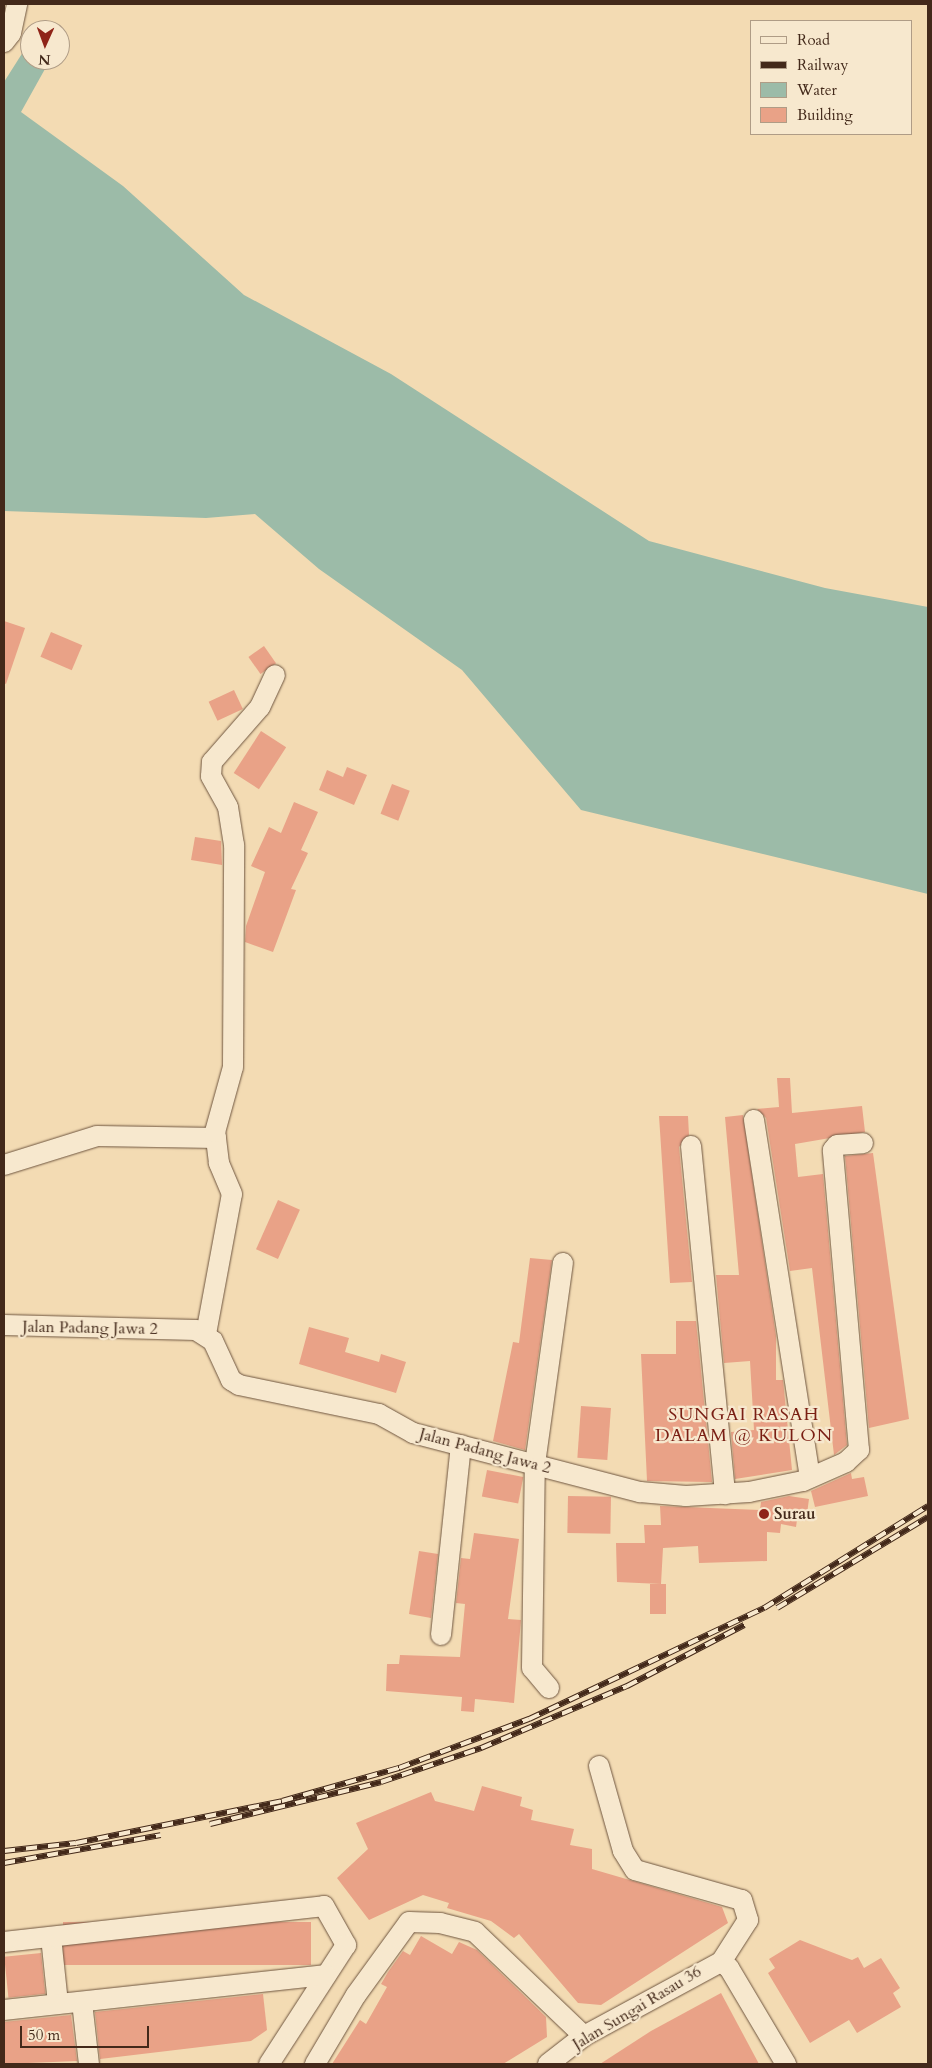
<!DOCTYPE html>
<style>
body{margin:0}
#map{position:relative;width:932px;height:2068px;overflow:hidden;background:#f3dbb3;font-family:Cardo,serif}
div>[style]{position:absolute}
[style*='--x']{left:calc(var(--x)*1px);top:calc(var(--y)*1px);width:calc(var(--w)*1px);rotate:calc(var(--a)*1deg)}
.water>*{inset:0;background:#9cbba8}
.building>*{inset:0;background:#e9a287;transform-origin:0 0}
.roads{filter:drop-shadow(0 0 1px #6f5640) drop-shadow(0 0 1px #6f5640)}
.minor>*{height:20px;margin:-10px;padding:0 10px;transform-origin:10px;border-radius:10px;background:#f7e8ce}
.rail>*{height:5.5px;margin-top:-2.75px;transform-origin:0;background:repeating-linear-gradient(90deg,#f7e8ce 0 11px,#43291a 0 22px);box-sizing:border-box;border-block:1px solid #43291a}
.dots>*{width:14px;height:14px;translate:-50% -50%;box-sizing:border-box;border:2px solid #f7e8ce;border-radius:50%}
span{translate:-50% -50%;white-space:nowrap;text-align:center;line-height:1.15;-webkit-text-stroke:4.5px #f7e8ce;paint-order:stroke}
.street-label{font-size:16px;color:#43291a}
.poi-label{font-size:16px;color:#43291a;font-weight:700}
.left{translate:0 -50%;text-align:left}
.neighbourhood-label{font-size:18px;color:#7a1f14;letter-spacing:1px}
.frame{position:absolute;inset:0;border:5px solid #43291a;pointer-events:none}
.legend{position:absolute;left:750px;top:20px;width:162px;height:115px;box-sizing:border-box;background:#f7e8ce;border:1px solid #af9c86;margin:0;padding:6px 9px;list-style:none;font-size:15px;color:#43291a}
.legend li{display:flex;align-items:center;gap:10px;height:25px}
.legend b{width:25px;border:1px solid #af9c86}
.north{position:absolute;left:20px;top:20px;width:50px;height:50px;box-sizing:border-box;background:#f7e8ce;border:1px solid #af9c86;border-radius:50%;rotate:182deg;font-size:14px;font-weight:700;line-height:20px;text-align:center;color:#43291a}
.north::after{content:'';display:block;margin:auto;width:18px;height:22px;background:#8f2418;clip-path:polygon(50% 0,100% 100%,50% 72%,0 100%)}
.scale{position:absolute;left:20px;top:2026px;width:129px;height:22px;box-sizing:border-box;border:2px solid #43291a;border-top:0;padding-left:6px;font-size:15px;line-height:18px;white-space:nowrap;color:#43291a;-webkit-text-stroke:4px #f7e8ce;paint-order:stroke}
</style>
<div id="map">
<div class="water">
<i style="clip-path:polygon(30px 41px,30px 60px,50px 60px,21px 112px,123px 186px,244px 295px,391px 374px,649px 541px,825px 588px,928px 607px,928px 894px,581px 810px,462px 670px,319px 569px,255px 514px,206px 518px,4px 511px,4px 82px)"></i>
</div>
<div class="building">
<i style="clip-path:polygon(4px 621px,25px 628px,6px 684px,4px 683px)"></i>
<i style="left:51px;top:632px;width:34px;height:27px;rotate:23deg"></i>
<i style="left:264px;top:646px;width:21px;height:19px;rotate:55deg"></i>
<i style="left:234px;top:690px;width:21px;height:28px;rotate:65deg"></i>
<i style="left:261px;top:731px;width:30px;height:50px;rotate:33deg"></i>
<i style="clip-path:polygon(347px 767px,367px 775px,354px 805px,319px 790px,327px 770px,343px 777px)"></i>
<i style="left:392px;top:784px;width:19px;height:32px;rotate:21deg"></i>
<i style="clip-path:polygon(294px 802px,318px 812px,301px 850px,308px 853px,291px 889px,296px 890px,273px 952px,245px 942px,246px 926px,265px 872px,251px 866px,269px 827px,281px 833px)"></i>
<i style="clip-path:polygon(195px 837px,221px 841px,222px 865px,191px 860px)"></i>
<i style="clip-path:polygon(777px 1078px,790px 1078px,792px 1113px,862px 1106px,865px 1132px,795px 1144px,798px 1177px,823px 1174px,847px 1445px,834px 1455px,812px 1268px,790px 1271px,766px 1118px,757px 1109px,779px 1107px)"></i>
<i style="clip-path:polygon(743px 1115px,776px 1336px,776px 1380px,783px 1380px,792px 1470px,735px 1479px,731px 1432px,754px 1430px,750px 1361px,724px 1363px,716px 1275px,739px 1275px,725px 1117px)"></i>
<i style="clip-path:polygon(659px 1116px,688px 1116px,689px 1135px,679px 1147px,692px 1282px,670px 1283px)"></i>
<i style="clip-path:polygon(873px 1153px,909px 1419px,869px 1428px,845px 1156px)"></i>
<i style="left:278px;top:1200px;width:24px;height:54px;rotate:24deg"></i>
<i style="clip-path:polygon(530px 1258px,552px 1260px,525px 1450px,493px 1441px,513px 1342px,519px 1343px)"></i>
<i style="clip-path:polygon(676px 1321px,696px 1321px,712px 1482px,647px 1481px,641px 1354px,676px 1354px)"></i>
<i style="clip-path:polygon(309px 1327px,349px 1338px,345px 1352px,379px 1362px,381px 1354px,406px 1362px,396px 1393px,299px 1364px)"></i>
<i style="left:581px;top:1406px;width:30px;height:52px;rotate:4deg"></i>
<i style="left:487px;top:1470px;width:37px;height:27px;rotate:11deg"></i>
<i style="clip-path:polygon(851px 1473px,852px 1479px,864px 1477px,868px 1496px,815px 1507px,811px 1491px)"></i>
<i style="left:568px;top:1496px;width:43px;height:37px;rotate:1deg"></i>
<i style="clip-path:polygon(789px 1496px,809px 1499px,806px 1521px,797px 1520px,796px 1527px,781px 1524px,780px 1533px,767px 1532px,767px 1561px,699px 1563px,698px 1546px,663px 1548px,661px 1584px,617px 1582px,616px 1543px,645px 1543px,644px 1525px,661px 1525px,660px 1506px,760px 1510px,761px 1502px)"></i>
<i style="clip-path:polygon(474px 1533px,519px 1539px,508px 1619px,521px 1620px,514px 1703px,475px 1699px,474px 1712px,461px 1711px,462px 1697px,386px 1691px,387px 1664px,399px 1664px,400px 1655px,460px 1657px,465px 1604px,456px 1603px,461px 1558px,470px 1559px)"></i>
<i style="clip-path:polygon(419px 1551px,438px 1554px,431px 1618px,409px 1614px)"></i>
<i style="left:650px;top:1584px;width:16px;height:30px"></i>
<i style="clip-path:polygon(482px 1786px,522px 1797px,520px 1806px,533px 1810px,531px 1820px,574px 1829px,570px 1845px,592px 1849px,592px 1869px,722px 1907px,728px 1923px,601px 2005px,578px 2003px,519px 1934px,514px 1938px,491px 1921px,447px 1908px,449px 1903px,423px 1895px,369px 1920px,337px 1878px,368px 1849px,356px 1823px,431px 1792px,435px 1801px,474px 1811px)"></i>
<i style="left:311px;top:1922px;width:43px;height:248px;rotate:90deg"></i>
<i style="clip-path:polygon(421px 1936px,452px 1954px,459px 1942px,477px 1950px,546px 2017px,547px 2037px,503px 2064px,332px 2064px,360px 2020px,366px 2024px,387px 1987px,381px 1984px,388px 1972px,403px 1951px,410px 1955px)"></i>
<i style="clip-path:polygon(800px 1940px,852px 1960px,858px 1957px,864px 1968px,881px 1958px,900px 1988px,893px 1993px,901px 2007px,857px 2033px,849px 2020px,810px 2043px,768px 1973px,775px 1968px,769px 1959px)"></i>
<i style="left:41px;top:1953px;width:41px;height:37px;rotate:84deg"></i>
<i style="clip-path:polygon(721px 1993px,759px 2064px,600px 2064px,651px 2031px)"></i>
<i style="clip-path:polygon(263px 1994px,267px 2030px,251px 2041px,100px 2059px,95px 2012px)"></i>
<i style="clip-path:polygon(71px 2015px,77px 2061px,4px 2064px,4px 2022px)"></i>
</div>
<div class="roads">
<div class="minor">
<i style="--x:4;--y:42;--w:11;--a:-52"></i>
<i style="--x:11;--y:33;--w:30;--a:-78"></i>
<i style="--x:754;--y:1120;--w:362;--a:81.1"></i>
<i style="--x:691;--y:1146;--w:350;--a:84.4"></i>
<i style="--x:4;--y:1165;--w:97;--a:-17.3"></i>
<i style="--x:97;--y:1136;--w:119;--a:1"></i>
<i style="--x:4;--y:1325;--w:192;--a:1.5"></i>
<i style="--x:196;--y:1330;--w:20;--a:33"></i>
<i style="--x:213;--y:1341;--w:43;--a:65.2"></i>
<i style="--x:231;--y:1380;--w:9;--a:32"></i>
<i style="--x:239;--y:1385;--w:143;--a:11.7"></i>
<i style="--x:379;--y:1414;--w:39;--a:29"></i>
<i style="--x:413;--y:1433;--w:235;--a:14.6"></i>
<i style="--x:640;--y:1492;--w:46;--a:5"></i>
<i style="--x:686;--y:1496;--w:63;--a:-3.6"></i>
<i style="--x:749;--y:1492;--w:55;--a:-11.5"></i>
<i style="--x:803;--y:1481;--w:47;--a:-23.8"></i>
<i style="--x:846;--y:1462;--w:18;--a:-43"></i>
<i style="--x:859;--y:1450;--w:301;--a:-95"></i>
<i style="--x:833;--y:1150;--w:6;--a:-51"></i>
<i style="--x:837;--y:1145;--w:26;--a:-4"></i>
<i style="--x:206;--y:1334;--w:142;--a:-79.5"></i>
<i style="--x:232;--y:1194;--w:34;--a:-113"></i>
<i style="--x:219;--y:1163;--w:31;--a:-97"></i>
<i style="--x:215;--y:1132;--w:67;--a:-74.5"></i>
<i style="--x:233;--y:1067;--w:222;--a:-89.7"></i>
<i style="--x:234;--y:845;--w:38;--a:-99"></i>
<i style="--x:228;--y:807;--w:35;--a:-119"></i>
<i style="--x:211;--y:776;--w:14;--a:-86"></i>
<i style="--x:212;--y:762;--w:73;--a:-48.9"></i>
<i style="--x:260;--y:707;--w:35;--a:-65"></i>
<i style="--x:441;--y:1635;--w:191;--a:-84"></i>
<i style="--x:549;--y:1688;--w:26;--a:-130"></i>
<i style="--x:532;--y:1668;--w:204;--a:-89.2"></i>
<i style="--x:535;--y:1464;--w:203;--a:-82.1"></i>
<i style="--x:599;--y:1766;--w:88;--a:74.2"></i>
<i style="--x:623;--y:1851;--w:22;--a:58"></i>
<i style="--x:635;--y:1870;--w:111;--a:15.7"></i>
<i style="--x:742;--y:1900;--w:21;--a:73"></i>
<i style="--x:748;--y:1920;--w:50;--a:122.7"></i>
<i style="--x:51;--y:1937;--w:67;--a:84"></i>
<i style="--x:4;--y:1942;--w:322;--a:-6.4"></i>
<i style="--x:324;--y:1906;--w:45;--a:60.6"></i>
<i style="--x:346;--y:1945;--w:142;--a:122.9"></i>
<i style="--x:82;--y:2002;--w:62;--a:83.6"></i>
<i style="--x:4;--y:2010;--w:324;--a:-6.2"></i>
<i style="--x:315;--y:2064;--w:80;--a:-59.3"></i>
<i style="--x:356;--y:1995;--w:90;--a:-54"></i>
<i style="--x:409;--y:1922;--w:31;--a:2"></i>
<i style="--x:440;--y:1923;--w:36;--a:14"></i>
<i style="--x:475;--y:1932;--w:151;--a:43.7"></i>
<i style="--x:548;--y:2064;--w:46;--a:-37.9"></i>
<i style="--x:584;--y:2036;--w:156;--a:-28.4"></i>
<i style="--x:721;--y:1962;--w:10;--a:37"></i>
<i style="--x:729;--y:1968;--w:112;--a:59.3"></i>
</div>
</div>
<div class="rail">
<i style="--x:777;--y:1608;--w:176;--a:-31.1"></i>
<i style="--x:210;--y:1824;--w:176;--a:-13.8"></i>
<i style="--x:381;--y:1782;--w:106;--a:-18.8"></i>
<i style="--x:481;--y:1748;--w:159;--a:-23"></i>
<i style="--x:627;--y:1686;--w:132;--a:-27.5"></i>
<i style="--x:4;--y:1851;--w:72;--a:-6.3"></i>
<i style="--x:76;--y:1843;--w:210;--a:-11.5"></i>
<i style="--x:282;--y:1801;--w:122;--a:-15.8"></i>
<i style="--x:399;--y:1768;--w:139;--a:-20.7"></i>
<i style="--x:529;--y:1719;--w:260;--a:-25.3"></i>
<i style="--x:764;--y:1608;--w:193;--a:-31.9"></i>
<i style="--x:4;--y:1863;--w:159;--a:-10.1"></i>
</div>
<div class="dots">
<i style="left:764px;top:1514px;background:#8f2418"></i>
</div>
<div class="street-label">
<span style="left:90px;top:1328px;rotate:1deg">Jalan Padang Jawa 2</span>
<span style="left:485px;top:1451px;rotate:15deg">Jalan Padang Jawa 2</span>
<span style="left:637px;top:2008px;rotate:-31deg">Jalan Sungai Rasau 36</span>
</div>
<div class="poi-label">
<span class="left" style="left:774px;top:1514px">Surau</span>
</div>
<div class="neighbourhood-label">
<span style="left:744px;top:1426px">SUNGAI RASAH<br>DALAM @ KULON</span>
</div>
<div class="frame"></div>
<ul class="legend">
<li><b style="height:6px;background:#f7e8ce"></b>Road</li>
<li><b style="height:6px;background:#43291a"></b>Railway</li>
<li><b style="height:14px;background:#9cbba8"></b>Water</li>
<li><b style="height:14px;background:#e9a287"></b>Building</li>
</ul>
<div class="north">N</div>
<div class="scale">50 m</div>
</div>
